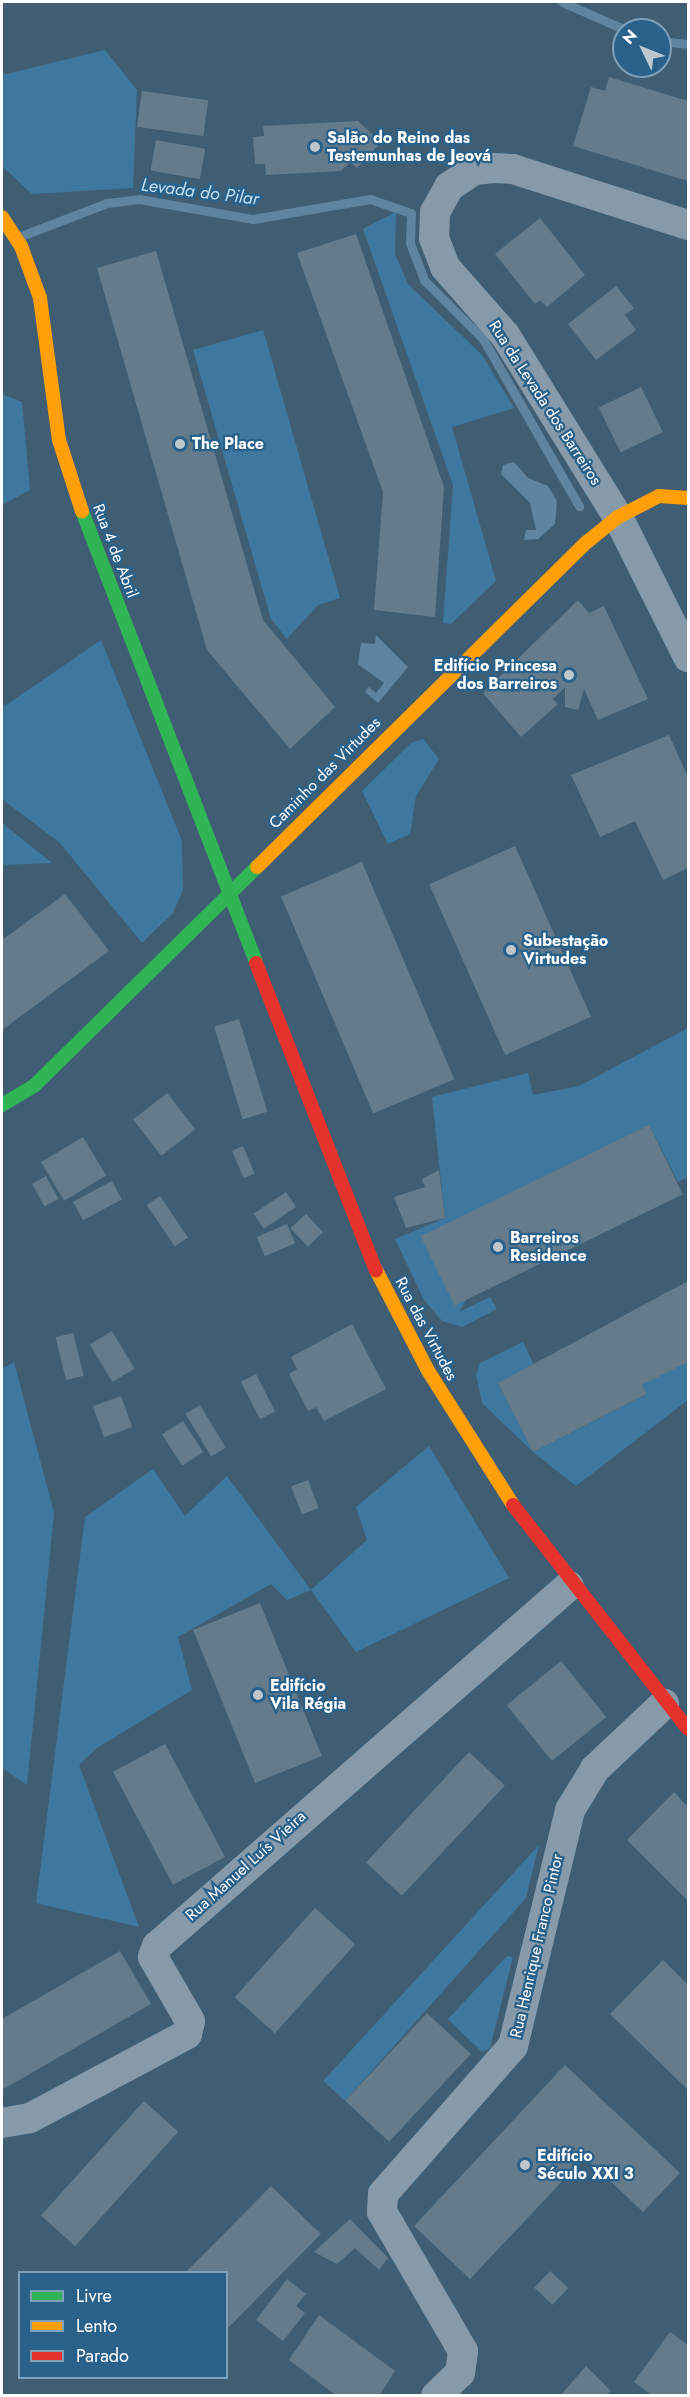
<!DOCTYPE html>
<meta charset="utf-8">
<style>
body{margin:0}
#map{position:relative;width:690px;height:2397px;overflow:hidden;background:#3f5e74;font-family:Jost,sans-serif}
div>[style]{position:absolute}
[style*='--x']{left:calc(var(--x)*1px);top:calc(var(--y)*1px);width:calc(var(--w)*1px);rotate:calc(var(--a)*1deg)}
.green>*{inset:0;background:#3e789f}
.water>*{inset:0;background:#5f849f}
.stream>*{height:9px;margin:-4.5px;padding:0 4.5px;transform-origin:4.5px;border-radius:4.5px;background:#5f849f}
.building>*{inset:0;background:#637b8b;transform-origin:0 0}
.street>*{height:30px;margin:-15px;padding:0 15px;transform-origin:15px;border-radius:15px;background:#869aa9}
.fast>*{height:14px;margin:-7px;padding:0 7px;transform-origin:7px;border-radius:7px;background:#30b455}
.slow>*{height:14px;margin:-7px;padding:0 7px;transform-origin:7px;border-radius:7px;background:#ff9f0a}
.jam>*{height:14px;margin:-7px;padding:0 7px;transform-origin:7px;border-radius:7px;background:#e5322d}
.dots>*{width:16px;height:16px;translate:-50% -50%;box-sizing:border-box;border:3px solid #29618a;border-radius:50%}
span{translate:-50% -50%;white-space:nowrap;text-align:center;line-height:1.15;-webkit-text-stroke:4.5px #29618a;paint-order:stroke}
.poi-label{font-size:16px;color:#fff;font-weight:700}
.left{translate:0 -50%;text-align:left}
.right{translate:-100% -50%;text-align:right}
.street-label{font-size:16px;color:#fff}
.water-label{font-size:18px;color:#c3def0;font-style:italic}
.frame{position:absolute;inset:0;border:3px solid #fff;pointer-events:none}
.legend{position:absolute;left:18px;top:2271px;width:210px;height:108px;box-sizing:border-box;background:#29618a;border:2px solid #7fa0b9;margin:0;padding:8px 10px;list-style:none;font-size:18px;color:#fff}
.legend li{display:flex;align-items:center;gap:12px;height:30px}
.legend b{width:30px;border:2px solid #7fa0b9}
.north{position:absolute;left:612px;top:18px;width:60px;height:60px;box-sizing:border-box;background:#29618a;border:2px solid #7fa0b9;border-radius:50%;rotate:313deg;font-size:16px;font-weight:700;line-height:24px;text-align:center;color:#fff}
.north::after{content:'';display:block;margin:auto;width:21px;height:27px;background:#bcc7ce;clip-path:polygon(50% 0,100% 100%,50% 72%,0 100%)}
</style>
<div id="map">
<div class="green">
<i style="clip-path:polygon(105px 50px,137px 90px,133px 188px,32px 194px,2px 166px,2px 75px)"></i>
<i style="clip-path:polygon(396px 212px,395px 254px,408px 284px,482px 355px,514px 408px,452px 427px,496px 581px,451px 624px,443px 623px,453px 485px,363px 229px)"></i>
<i style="clip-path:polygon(263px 330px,340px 598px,318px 605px,287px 639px,271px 619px,193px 350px)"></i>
<i style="clip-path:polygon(2px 394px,22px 402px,30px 490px,2px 505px)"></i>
<i style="clip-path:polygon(101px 640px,182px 841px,183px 890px,173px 913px,142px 943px,60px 843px,2px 799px,2px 708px)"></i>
<i style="clip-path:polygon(423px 739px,439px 759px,416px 796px,410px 834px,388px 844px,362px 791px,411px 743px)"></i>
<i style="clip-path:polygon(2px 823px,52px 863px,2px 865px)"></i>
<i style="clip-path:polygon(688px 1028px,688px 1177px,678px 1182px,649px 1125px,537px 1181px,459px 1312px,490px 1297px,497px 1309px,462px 1327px,442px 1321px,424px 1300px,395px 1239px,445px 1218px,432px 1097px,528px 1073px,533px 1095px,579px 1086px)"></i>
<i style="clip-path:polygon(523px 1342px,534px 1365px,498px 1383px,533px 1452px,646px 1395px,642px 1385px,688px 1362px,688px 1400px,576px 1486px,533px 1452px,482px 1403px,476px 1375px,480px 1363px)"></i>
<i style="clip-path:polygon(14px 1362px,54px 1513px,27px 1785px,2px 1768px,2px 1369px)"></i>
<i style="clip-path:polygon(429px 1446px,509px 1578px,356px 1652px,311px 1590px,287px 1600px,271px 1584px,178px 1637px,192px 1690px,97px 1748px,79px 1765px,139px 1927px,36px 1903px,85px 1517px,153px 1469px,185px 1516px,227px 1476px,311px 1590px,367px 1540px,356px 1507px)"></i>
<i style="clip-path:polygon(539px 1845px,526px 1898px,345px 2101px,323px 2081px)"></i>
<i style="clip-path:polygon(507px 1956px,513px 1957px,490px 2048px,482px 2052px,448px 2019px)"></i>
</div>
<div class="water">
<i style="clip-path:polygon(514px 462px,528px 478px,548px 486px,557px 501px,555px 524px,538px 539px,524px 540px,526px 530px,536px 530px,530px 503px,501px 474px,503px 465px)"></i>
<i style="clip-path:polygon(376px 635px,408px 667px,378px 703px,365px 692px,369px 687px,376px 693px,384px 683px,358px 664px,361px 643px,375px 644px)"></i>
</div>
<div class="stream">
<i style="--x:562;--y:2;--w:70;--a:23.6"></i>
<i style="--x:660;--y:41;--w:28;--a:6"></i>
<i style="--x:21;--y:236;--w:92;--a:-21"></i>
<i style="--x:107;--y:203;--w:32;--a:-7"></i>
<i style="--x:139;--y:199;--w:116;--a:10"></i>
<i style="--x:253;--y:219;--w:119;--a:-9.7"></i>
<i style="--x:370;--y:199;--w:43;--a:18.9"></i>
<i style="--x:411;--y:213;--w:30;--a:92"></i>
<i style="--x:410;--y:243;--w:40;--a:69"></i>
<i style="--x:424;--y:280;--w:83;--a:45"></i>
<i style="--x:483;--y:339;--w:193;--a:60.1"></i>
</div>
<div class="building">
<i style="clip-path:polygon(609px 77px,688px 101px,688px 181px,573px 146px,591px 87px,605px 91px)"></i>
<i style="left:142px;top:91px;width:67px;height:36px;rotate:8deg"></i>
<i style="clip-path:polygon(358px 121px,381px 142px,357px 168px,350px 162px,341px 171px,266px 175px,265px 164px,255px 164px,253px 137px,264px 136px,263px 126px)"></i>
<i style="left:156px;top:140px;width:50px;height:31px;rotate:10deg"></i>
<i style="clip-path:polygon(540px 218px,585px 275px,547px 307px,540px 300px,535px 304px,495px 254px)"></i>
<i style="clip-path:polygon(356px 234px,444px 487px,435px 617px,374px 610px,383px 492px,297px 253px)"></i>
<i style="clip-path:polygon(156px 251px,263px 620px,335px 707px,290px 749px,207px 650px,97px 268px)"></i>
<i style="clip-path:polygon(616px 286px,634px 308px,625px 315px,636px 330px,596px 360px,568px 324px)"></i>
<i style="left:641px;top:387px;width:50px;height:47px;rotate:64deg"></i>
<i style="clip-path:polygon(578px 600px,589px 613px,604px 606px,648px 699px,598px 720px,584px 689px,578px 710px,565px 707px,565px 687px,553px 699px,558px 704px,521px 737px,483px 693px)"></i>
<i style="clip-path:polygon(669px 735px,688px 777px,688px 868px,663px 880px,635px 821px,600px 837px,571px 775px)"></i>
<i style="left:515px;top:846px;width:187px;height:94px;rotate:66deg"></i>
<i style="left:362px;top:862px;width:236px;height:88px;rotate:67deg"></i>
<i style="clip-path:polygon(65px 894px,109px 951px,2px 1030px,2px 940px)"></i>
<i style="left:239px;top:1019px;width:97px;height:26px;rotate:73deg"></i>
<i style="left:167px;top:1093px;width:46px;height:43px;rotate:52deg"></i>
<i style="left:649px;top:1125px;width:77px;height:254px;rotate:64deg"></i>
<i style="left:83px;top:1137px;width:45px;height:49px;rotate:59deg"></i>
<i style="left:243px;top:1146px;width:30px;height:12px;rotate:67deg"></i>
<i style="clip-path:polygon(439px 1170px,445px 1218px,406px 1228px,394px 1197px,425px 1187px,422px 1179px)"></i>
<i style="left:46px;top:1176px;width:26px;height:16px;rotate:61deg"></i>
<i style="left:112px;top:1181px;width:21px;height:44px;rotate:62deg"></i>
<i style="left:286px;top:1192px;width:18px;height:39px;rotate:56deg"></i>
<i style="left:160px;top:1196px;width:50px;height:16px;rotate:56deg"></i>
<i style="left:306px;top:1214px;width:25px;height:21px;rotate:47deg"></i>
<i style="left:287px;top:1224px;width:21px;height:33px;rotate:67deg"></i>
<i style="clip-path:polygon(688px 1281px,688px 1362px,642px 1385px,647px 1394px,533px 1452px,498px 1383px)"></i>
<i style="clip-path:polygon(352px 1324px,386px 1389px,324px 1421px,316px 1407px,308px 1411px,289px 1374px,297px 1369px,291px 1357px)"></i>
<i style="left:112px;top:1331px;width:44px;height:26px;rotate:59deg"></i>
<i style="left:73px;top:1333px;width:44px;height:18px;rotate:76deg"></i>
<i style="left:256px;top:1374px;width:42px;height:17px;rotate:63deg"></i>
<i style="left:121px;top:1396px;width:33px;height:30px;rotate:70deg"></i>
<i style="left:200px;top:1405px;width:50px;height:17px;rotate:59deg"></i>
<i style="left:183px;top:1421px;width:37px;height:25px;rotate:57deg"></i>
<i style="left:308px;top:1480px;width:30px;height:18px;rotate:69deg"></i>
<i style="left:260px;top:1603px;width:165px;height:72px;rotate:68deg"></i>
<i style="left:561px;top:1661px;width:72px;height:70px;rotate:51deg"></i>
<i style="left:165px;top:1744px;width:128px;height:59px;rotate:62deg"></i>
<i style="left:469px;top:1752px;width:49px;height:151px;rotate:43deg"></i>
<i style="clip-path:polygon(674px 1792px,688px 1807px,688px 1901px,627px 1840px)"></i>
<i style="left:315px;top:1908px;width:54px;height:120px;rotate:42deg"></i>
<i style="clip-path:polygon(120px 1951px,151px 2004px,2px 2090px,2px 2019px)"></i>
<i style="clip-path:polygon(663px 1960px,688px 1985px,688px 2090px,610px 2014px)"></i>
<i style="left:427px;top:2013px;width:60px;height:120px;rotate:43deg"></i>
<i style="clip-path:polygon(565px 2065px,680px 2173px,643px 2212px,585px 2157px,470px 2279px,414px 2226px)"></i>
<i style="left:144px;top:2101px;width:46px;height:154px;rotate:42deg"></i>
<i style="clip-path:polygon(271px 2186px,321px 2234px,226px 2330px,226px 2272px,186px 2272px)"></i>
<i style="clip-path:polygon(350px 2219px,388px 2258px,379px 2270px,355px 2248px,337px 2264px,314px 2252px)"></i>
<i style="left:550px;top:2271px;width:25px;height:23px;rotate:43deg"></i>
<i style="clip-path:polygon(287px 2279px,306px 2294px,296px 2306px,305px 2313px,283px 2341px,256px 2320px)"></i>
<i style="clip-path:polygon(319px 2315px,395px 2371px,379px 2396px,337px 2396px,289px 2360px)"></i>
<i style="clip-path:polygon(670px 2332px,688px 2345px,688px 2396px,653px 2396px,634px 2382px)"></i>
<i style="clip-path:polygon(586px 2366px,611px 2391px,606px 2396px,560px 2396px)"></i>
</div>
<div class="street">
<i style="--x:688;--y:225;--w:184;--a:-162.3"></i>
<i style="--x:513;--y:169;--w:19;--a:-177"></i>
<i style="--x:494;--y:168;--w:20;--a:174"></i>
<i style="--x:474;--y:170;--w:30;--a:146"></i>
<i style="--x:449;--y:187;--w:29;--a:119"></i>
<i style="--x:435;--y:212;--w:26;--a:92"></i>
<i style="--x:434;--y:238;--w:31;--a:69"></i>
<i style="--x:445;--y:267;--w:91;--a:48.6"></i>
<i style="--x:505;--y:335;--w:214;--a:58.2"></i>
<i style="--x:618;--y:517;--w:157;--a:63.4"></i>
<i style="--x:2;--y:2123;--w:28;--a:-10"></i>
<i style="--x:30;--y:2118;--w:178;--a:-28.1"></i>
<i style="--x:187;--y:2034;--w:13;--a:-77"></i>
<i style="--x:190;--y:2021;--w:74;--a:-120"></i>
<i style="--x:153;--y:1957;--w:12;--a:-70"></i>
<i style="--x:157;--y:1946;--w:547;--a:-41.15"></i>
<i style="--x:436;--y:2396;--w:33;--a:-44"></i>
<i style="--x:460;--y:2373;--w:22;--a:-82"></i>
<i style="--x:463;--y:2351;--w:161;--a:-120.2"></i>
<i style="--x:382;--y:2212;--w:18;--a:-87"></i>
<i style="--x:383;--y:2194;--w:197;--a:-48.7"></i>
<i style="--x:513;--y:2046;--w:243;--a:-76.4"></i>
<i style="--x:570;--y:1810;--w:48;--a:-58.6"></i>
<i style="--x:595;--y:1769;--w:95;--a:-43.3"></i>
</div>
<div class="fast">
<i style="--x:82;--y:511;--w:484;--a:68.9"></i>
<i style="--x:2;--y:1105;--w:39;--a:-31"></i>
<i style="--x:35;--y:1085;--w:311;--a:-44.5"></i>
</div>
<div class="slow">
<i style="--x:2;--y:217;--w:35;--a:57"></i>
<i style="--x:21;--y:246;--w:55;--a:69.9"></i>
<i style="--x:40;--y:298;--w:143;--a:82.4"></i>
<i style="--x:59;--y:440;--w:75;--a:72.1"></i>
<i style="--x:257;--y:867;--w:463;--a:-44.6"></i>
<i style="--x:587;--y:542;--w:40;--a:-39"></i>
<i style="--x:618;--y:517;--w:46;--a:-27.1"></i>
<i style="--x:659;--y:496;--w:29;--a:4"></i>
<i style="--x:376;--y:1270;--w:111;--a:62.7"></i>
<i style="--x:427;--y:1369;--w:161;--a:57.7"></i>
</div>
<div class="jam">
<i style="--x:256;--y:963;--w:330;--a:68.7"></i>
<i style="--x:513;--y:1505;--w:284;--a:52"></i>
</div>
<div class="dots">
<i style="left:315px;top:147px;background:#bcc7ce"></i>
<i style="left:180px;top:444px;background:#bcc7ce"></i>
<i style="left:569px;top:675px;background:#bcc7ce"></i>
<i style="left:511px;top:950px;background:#bcc7ce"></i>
<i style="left:498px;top:1247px;background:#bcc7ce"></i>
<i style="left:258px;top:1695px;background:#bcc7ce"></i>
<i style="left:525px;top:2165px;background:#bcc7ce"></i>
</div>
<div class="poi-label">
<span class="left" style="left:327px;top:147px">Salão do Reino das<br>Testemunhas de Jeová</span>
<span class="left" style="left:192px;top:444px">The Place</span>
<span class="right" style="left:557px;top:675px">Edifício Princesa<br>dos Barreiros</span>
<span class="left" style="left:523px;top:950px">Subestação<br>Virtudes</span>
<span class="left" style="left:510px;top:1247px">Barreiros<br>Residence</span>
<span class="left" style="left:270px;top:1695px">Edifício<br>Vila Régia</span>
<span class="left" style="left:537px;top:2165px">Edifício<br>Século XXI 3</span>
</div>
<div class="street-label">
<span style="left:545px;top:403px;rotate:57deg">Rua da Levada dos Barreiros</span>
<span style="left:115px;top:551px;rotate:69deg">Rua 4 de Abril</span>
<span style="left:325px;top:773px;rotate:-45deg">Caminho das Virtudes</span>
<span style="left:426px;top:1329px;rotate:62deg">Rua das Virtudes</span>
<span style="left:246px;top:1866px;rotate:-42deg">Rua Manuel Luís Vieira</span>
<span style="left:537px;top:1946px;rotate:-77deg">Rua Henrique Franco Pintor</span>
</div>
<div class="water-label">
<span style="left:200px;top:192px;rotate:7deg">Levada do Pilar</span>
</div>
<div class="frame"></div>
<ul class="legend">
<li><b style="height:8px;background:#30b455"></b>Livre</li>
<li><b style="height:8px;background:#ff9f0a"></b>Lento</li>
<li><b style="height:8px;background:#e5322d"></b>Parado</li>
</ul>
<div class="north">N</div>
</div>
